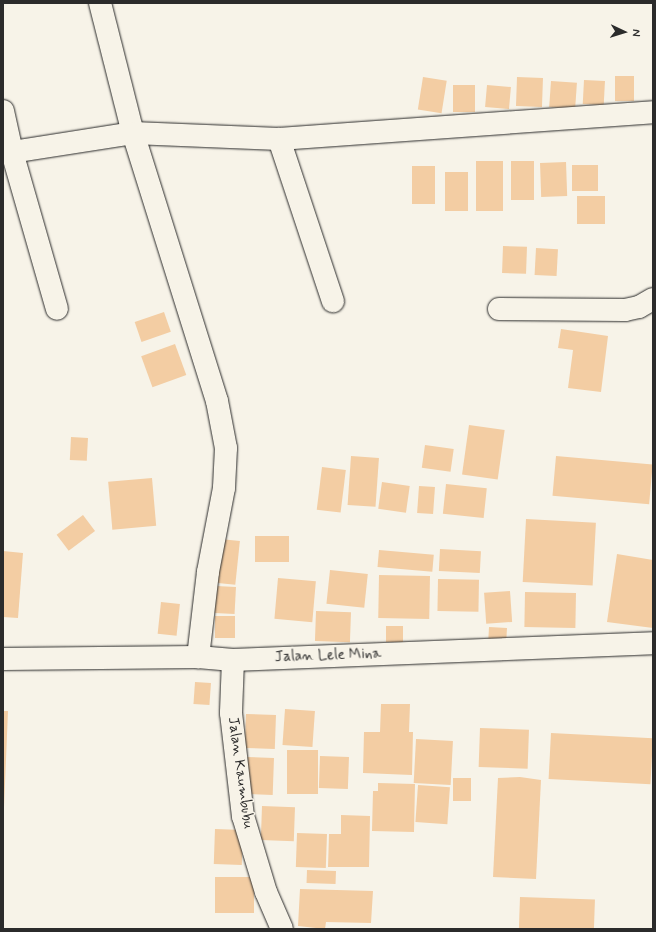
<!DOCTYPE html>
<style>
body{margin:0}
#map{position:relative;width:656px;height:932px;overflow:hidden;background:#f7f3e8;font-family:Mynerve,sans-serif}
div>[style]{position:absolute}
[style*='--x']{left:calc(var(--x)*1px);top:calc(var(--y)*1px);width:calc(var(--w)*1px);rotate:calc(var(--a)*1deg)}
.building>*{inset:0;background:#f3cda3;transform-origin:0 0}
.roads{filter:drop-shadow(0 0 1px #2b2b2b) drop-shadow(0 0 1px #2b2b2b)}
.minor>*{height:22px;margin:-11px;padding:0 11px;transform-origin:11px;border-radius:11px;background:#f7f3e8}
span{translate:-50% -50%;white-space:nowrap;text-align:center;line-height:1.15;-webkit-text-stroke:3px #f7f3e8;paint-order:stroke}
.street-label{font-size:15px;color:#2b2b2b}
.frame{position:absolute;inset:0;border:4px solid #2b2b2b;pointer-events:none}
.north{position:absolute;left:604px;top:12px;width:40px;height:40px;-webkit-text-stroke:3px #f7f3e8;paint-order:stroke;rotate:94deg;font-size:11px;font-weight:700;line-height:16px;text-align:center;color:#2b2b2b}
.north::after{content:'';display:block;margin:auto;width:14px;height:18px;background:#2b2b2b;clip-path:polygon(50% 0,100% 100%,50% 72%,0 100%)}
</style>
<div id="map">
<div class="building">
<i style="left:615px;top:76px;width:19px;height:25px"></i>
<i style="left:423px;top:77px;width:24px;height:33px;rotate:9deg"></i>
<i style="left:517px;top:77px;width:26px;height:29px;rotate:2deg"></i>
<i style="left:584px;top:80px;width:21px;height:24px;rotate:3deg"></i>
<i style="left:551px;top:81px;width:26px;height:26px;rotate:4deg"></i>
<i style="left:453px;top:85px;width:22px;height:27px"></i>
<i style="left:487px;top:85px;width:24px;height:22px;rotate:5deg"></i>
<i style="left:476px;top:161px;width:27px;height:50px"></i>
<i style="left:511px;top:161px;width:23px;height:39px"></i>
<i style="left:566px;top:162px;width:34px;height:26px;rotate:88deg"></i>
<i style="left:572px;top:165px;width:26px;height:26px"></i>
<i style="left:412px;top:166px;width:23px;height:38px"></i>
<i style="left:445px;top:172px;width:23px;height:39px"></i>
<i style="left:577px;top:196px;width:28px;height:28px"></i>
<i style="left:503px;top:246px;width:24px;height:27px;rotate:2deg"></i>
<i style="left:536px;top:248px;width:22px;height:27px;rotate:3deg"></i>
<i style="left:164px;top:312px;width:21px;height:31px;rotate:71deg"></i>
<i style="clip-path:polygon(561px 329px,608px 336px,601px 392px,568px 388px,573px 350px,558px 348px)"></i>
<i style="left:175px;top:344px;width:33px;height:36px;rotate:70deg"></i>
<i style="left:469px;top:425px;width:36px;height:50px;rotate:8deg"></i>
<i style="left:71px;top:437px;width:17px;height:23px;rotate:3deg"></i>
<i style="left:425px;top:445px;width:29px;height:23px;rotate:8deg"></i>
<i style="left:351px;top:456px;width:28px;height:49px;rotate:4deg"></i>
<i style="left:556px;top:456px;width:97px;height:40px;rotate:5deg"></i>
<i style="left:322px;top:467px;width:24px;height:43px;rotate:7deg"></i>
<i style="left:152px;top:478px;width:48px;height:44px;rotate:85deg"></i>
<i style="left:382px;top:482px;width:28px;height:27px;rotate:8deg"></i>
<i style="left:446px;top:484px;width:41px;height:30px;rotate:6deg"></i>
<i style="left:419px;top:486px;width:16px;height:27px;rotate:4deg"></i>
<i style="left:83px;top:515px;width:20px;height:33px;rotate:53deg"></i>
<i style="left:526px;top:519px;width:70px;height:63px;rotate:3deg"></i>
<i style="left:255px;top:536px;width:34px;height:26px"></i>
<i style="left:220px;top:539px;width:20px;height:44px;rotate:6deg"></i>
<i style="left:440px;top:549px;width:41px;height:22px;rotate:3deg"></i>
<i style="left:379px;top:550px;width:55px;height:17px;rotate:5deg"></i>
<i style="clip-path:polygon(3px 551px,23px 553px,18px 618px,3px 617px)"></i>
<i style="clip-path:polygon(617px 554px,653px 560px,653px 628px,607px 622px)"></i>
<i style="left:330px;top:570px;width:38px;height:34px;rotate:6deg"></i>
<i style="left:379px;top:575px;width:51px;height:43px;rotate:1deg"></i>
<i style="left:278px;top:578px;width:38px;height:41px;rotate:5deg"></i>
<i style="left:438px;top:579px;width:41px;height:32px;rotate:1deg"></i>
<i style="left:216px;top:586px;width:20px;height:27px;rotate:3deg"></i>
<i style="left:510px;top:591px;width:31px;height:26px;rotate:86deg"></i>
<i style="left:525px;top:592px;width:51px;height:35px;rotate:1deg"></i>
<i style="left:161px;top:602px;width:19px;height:32px;rotate:6deg"></i>
<i style="left:316px;top:611px;width:35px;height:30px;rotate:2deg"></i>
<i style="left:215px;top:616px;width:20px;height:22px"></i>
<i style="left:386px;top:626px;width:17px;height:16px"></i>
<i style="left:489px;top:627px;width:18px;height:18px;rotate:3deg"></i>
<i style="left:195px;top:682px;width:16px;height:22px;rotate:4deg"></i>
<i style="clip-path:polygon(381px 704px,410px 704px,409px 732px,413px 732px,412px 775px,363px 773px,364px 732px,380px 732px)"></i>
<i style="left:285px;top:709px;width:30px;height:36px;rotate:4deg"></i>
<i style="clip-path:polygon(3px 711px,8px 711px,4px 808px,3px 808px)"></i>
<i style="left:246px;top:714px;width:30px;height:34px;rotate:2deg"></i>
<i style="left:480px;top:728px;width:49px;height:39px;rotate:2deg"></i>
<i style="left:551px;top:733px;width:102px;height:46px;rotate:3deg"></i>
<i style="left:416px;top:739px;width:37px;height:44px;rotate:3deg"></i>
<i style="left:287px;top:750px;width:31px;height:44px"></i>
<i style="left:320px;top:756px;width:29px;height:32px;rotate:2deg"></i>
<i style="left:247px;top:757px;width:27px;height:37px;rotate:2deg"></i>
<i style="clip-path:polygon(520px 777px,541px 780px,536px 879px,493px 877px,498px 778px)"></i>
<i style="left:453px;top:778px;width:18px;height:23px"></i>
<i style="clip-path:polygon(378px 783px,415px 784px,414px 832px,372px 831px,373px 791px,378px 791px)"></i>
<i style="left:418px;top:785px;width:32px;height:37px;rotate:4deg"></i>
<i style="left:262px;top:806px;width:33px;height:34px;rotate:2deg"></i>
<i style="clip-path:polygon(341px 815px,370px 816px,369px 867px,328px 867px,329px 834px,341px 834px)"></i>
<i style="left:215px;top:829px;width:28px;height:35px;rotate:2deg"></i>
<i style="left:297px;top:833px;width:30px;height:34px;rotate:2deg"></i>
<i style="left:307px;top:870px;width:29px;height:13px;rotate:2deg"></i>
<i style="left:254px;top:877px;width:36px;height:39px;rotate:90deg"></i>
<i style="clip-path:polygon(300px 889px,373px 891px,371px 923px,326px 922px,325px 929px,298px 926px)"></i>
<i style="left:520px;top:897px;width:75px;height:32px;rotate:2deg"></i>
</div>
<div class="roads">
<div class="minor">
<i style="--x:100;--y:3;--w:134;--a:75.8"></i>
<i style="--x:133;--y:133;--w:281;--a:72.6"></i>
<i style="--x:217;--y:401;--w:48;--a:79.2"></i>
<i style="--x:226;--y:448;--w:40;--a:92.9"></i>
<i style="--x:224;--y:488;--w:86;--a:100.8"></i>
<i style="--x:208;--y:572;--w:86;--a:96.7"></i>
<i style="--x:3;--y:111;--w:42;--a:77.6"></i>
<i style="--x:12;--y:152;--w:163;--a:74"></i>
<i style="--x:279;--y:139;--w:171;--a:71.6"></i>
<i style="--x:12;--y:152;--w:122;--a:-8.9"></i>
<i style="--x:133;--y:133;--w:146;--a:2.4"></i>
<i style="--x:279;--y:139;--w:375;--a:-4.1"></i>
<i style="--x:499;--y:309;--w:126;--a:0.5"></i>
<i style="--x:625;--y:310;--w:14;--a:-12"></i>
<i style="--x:639;--y:307;--w:16;--a:-30"></i>
<i style="--x:3;--y:659;--w:195;--a:-0.6"></i>
<i style="--x:198;--y:657;--w:35;--a:5"></i>
<i style="--x:233;--y:660;--w:420;--a:-2.3"></i>
<i style="--x:233;--y:660;--w:53;--a:92.2"></i>
<i style="--x:231;--y:713;--w:104;--a:83.4"></i>
<i style="--x:243;--y:816;--w:79;--a:73.2"></i>
<i style="--x:266;--y:892;--w:40;--a:66.6"></i>
</div>
</div>
<div class="street-label">
<span style="left:328px;top:656px;rotate:-2deg">Jalan Lele Mina</span>
<span style="left:240px;top:773px;rotate:82deg">Jalan Kaumbubu</span>
</div>
<div class="frame"></div>
<div class="north">N</div>
</div>
